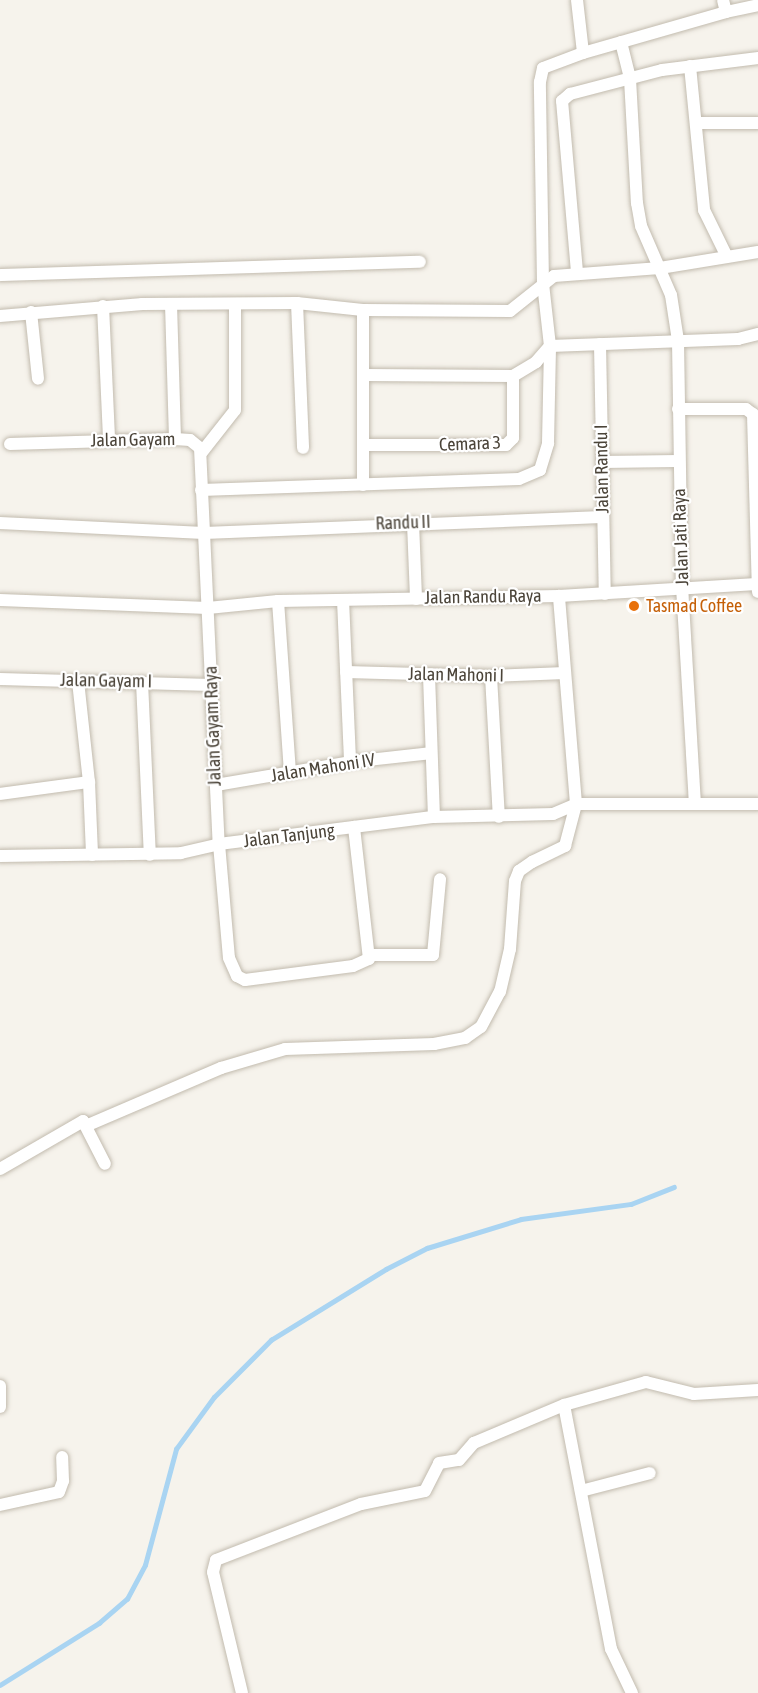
<!DOCTYPE html>
<style>
body{margin:0}
#map{position:relative;width:758px;height:1693px;overflow:hidden;background:#f6f3ec;font-family:"Asap Condensed",sans-serif}
div>[style]{position:absolute}
[style*='--x']{left:calc(var(--x)*1px);top:calc(var(--y)*1px);width:calc(var(--w)*1px);rotate:calc(var(--a)*1deg)}
.stream>*{height:4.5px;margin:-2.25px;padding:0 2.25px;transform-origin:2.25px;border-radius:2.25px;background:#a9d4f2}
.roads{filter:drop-shadow(0 0 2px #c2bbae) drop-shadow(0 0 2px #c2bbae)}
.minor>*{height:12px;margin:-6px;padding:0 6px;transform-origin:6px;border-radius:6px;background:#fff}
.dots>*{width:16px;height:16px;translate:-50% -50%;box-sizing:border-box;border:3px solid #fff;border-radius:50%}
span{translate:-50% -50%;white-space:nowrap;text-align:center;line-height:1.15;-webkit-text-stroke:4.5px #fff;paint-order:stroke}
.street-label{font-size:18px;color:#4b4439}
.food-label{font-size:18px;color:#c56008}
.left{translate:0 -50%;text-align:left}
</style>
<div id="map">
<div class="stream">
<i style="--x:0;--y:1685;--w:117;--a:-32.1"></i>
<i style="--x:99;--y:1623;--w:37;--a:-41"></i>
<i style="--x:127;--y:1599;--w:38;--a:-62"></i>
<i style="--x:145;--y:1565;--w:120;--a:-75"></i>
<i style="--x:176;--y:1449;--w:64;--a:-53.8"></i>
<i style="--x:214;--y:1397;--w:81;--a:-45"></i>
<i style="--x:271;--y:1340;--w:135;--a:-31.7"></i>
<i style="--x:386;--y:1269;--w:46;--a:-27.1"></i>
<i style="--x:427;--y:1248;--w:98;--a:-17.1"></i>
<i style="--x:521;--y:1219;--w:111;--a:-7.8"></i>
<i style="--x:631;--y:1204;--w:46;--a:-21.6"></i>
</div>
<div class="roads">
<div class="minor">
<i style="--x:577;--y:0;--w:53;--a:83.5"></i>
<i style="--x:726;--y:12;--w:33;--a:-12"></i>
<i style="--x:621;--y:42;--w:38;--a:76"></i>
<i style="--x:630;--y:79;--w:124;--a:86.8"></i>
<i style="--x:637;--y:203;--w:23;--a:80"></i>
<i style="--x:641;--y:226;--w:75;--a:66.5"></i>
<i style="--x:671;--y:295;--w:47;--a:81.3"></i>
<i style="--x:678;--y:341;--w:245;--a:89.1"></i>
<i style="--x:682;--y:586;--w:218;--a:86.6"></i>
<i style="--x:690;--y:66;--w:145;--a:84.4"></i>
<i style="--x:704;--y:210;--w:52;--a:63.9"></i>
<i style="--x:698;--y:123;--w:60;--a:0"></i>
<i style="--x:577;--y:272;--w:172;--a:-95"></i>
<i style="--x:562;--y:101;--w:11;--a:-41"></i>
<i style="--x:570;--y:94;--w:95;--a:-14.6"></i>
<i style="--x:662;--y:70;--w:97;--a:-7.1"></i>
<i style="--x:0;--y:275;--w:420;--a:-1.8"></i>
<i style="--x:297;--y:303;--w:145;--a:87.6"></i>
<i style="--x:171;--y:304;--w:135;--a:88.3"></i>
<i style="--x:103;--y:306;--w:133;--a:87.4"></i>
<i style="--x:31;--y:312;--w:67;--a:84"></i>
<i style="--x:0;--y:316;--w:143;--a:-4.8"></i>
<i style="--x:142;--y:304;--w:155;--a:-0.4"></i>
<i style="--x:297;--y:303;--w:66;--a:6.1"></i>
<i style="--x:363;--y:310;--w:147;--a:0.4"></i>
<i style="--x:510;--y:311;--w:56;--a:-38.5"></i>
<i style="--x:554;--y:276;--w:106;--a:-4.3"></i>
<i style="--x:660;--y:268;--w:99;--a:-9.3"></i>
<i style="--x:600;--y:344;--w:250;--a:88.9"></i>
<i style="--x:364;--y:375;--w:149;--a:0.4"></i>
<i style="--x:513;--y:376;--w:27;--a:-31"></i>
<i style="--x:536;--y:362;--w:21;--a:-49"></i>
<i style="--x:550;--y:346;--w:188;--a:-2.1"></i>
<i style="--x:738;--y:339;--w:21;--a:-14"></i>
<i style="--x:678;--y:409;--w:68;--a:0"></i>
<i style="--x:746;--y:409;--w:9;--a:36"></i>
<i style="--x:753;--y:414;--w:178;--a:88.4"></i>
<i style="--x:10;--y:444;--w:165;--a:-1.7"></i>
<i style="--x:175;--y:439;--w:15;--a:4"></i>
<i style="--x:190;--y:440;--w:13;--a:39"></i>
<i style="--x:200;--y:448;--w:396;--a:87.3"></i>
<i style="--x:219;--y:844;--w:114;--a:85"></i>
<i style="--x:229;--y:958;--w:20;--a:66"></i>
<i style="--x:237;--y:976;--w:9;--a:27"></i>
<i style="--x:245;--y:980;--w:109;--a:-7.4"></i>
<i style="--x:353;--y:966;--w:17;--a:-24"></i>
<i style="--x:369;--y:959;--w:133;--a:-96.5"></i>
<i style="--x:363;--y:445;--w:143;--a:0"></i>
<i style="--x:506;--y:445;--w:10;--a:-45"></i>
<i style="--x:513;--y:438;--w:62;--a:-90"></i>
<i style="--x:202;--y:452;--w:53;--a:-51.8"></i>
<i style="--x:235;--y:410;--w:106;--a:-90"></i>
<i style="--x:602;--y:462;--w:76;--a:-0.8"></i>
<i style="--x:363;--y:485;--w:175;--a:-90"></i>
<i style="--x:201;--y:490;--w:318;--a:-2"></i>
<i style="--x:519;--y:479;--w:23;--a:-23"></i>
<i style="--x:540;--y:470;--w:28;--a:-73"></i>
<i style="--x:548;--y:443;--w:97;--a:-88.8"></i>
<i style="--x:550;--y:346;--w:62;--a:-96.4"></i>
<i style="--x:543;--y:284;--w:202;--a:-90.9"></i>
<i style="--x:540;--y:82;--w:14;--a:-78"></i>
<i style="--x:543;--y:68;--w:43;--a:-20.6"></i>
<i style="--x:583;--y:53;--w:149;--a:-16"></i>
<i style="--x:726;--y:12;--w:12;--a:-104"></i>
<i style="--x:0;--y:523;--w:204;--a:2.8"></i>
<i style="--x:204;--y:533;--w:398;--a:-2.3"></i>
<i style="--x:413;--y:523;--w:76;--a:87.7"></i>
<i style="--x:0;--y:600;--w:208;--a:2.2"></i>
<i style="--x:208;--y:608;--w:70;--a:-5.7"></i>
<i style="--x:278;--y:601;--w:281;--a:-1"></i>
<i style="--x:559;--y:596;--w:198;--a:-3.5"></i>
<i style="--x:343;--y:600;--w:162;--a:87.5"></i>
<i style="--x:278;--y:601;--w:172;--a:86"></i>
<i style="--x:346;--y:672;--w:145;--a:1.6"></i>
<i style="--x:491;--y:676;--w:74;--a:-2.3"></i>
<i style="--x:429;--y:675;--w:142;--a:88"></i>
<i style="--x:491;--y:676;--w:141;--a:86.8"></i>
<i style="--x:0;--y:679;--w:211;--a:1.6"></i>
<i style="--x:78;--y:681;--w:102;--a:83.8"></i>
<i style="--x:89;--y:782;--w:73;--a:87.6"></i>
<i style="--x:142;--y:682;--w:173;--a:87.4"></i>
<i style="--x:216;--y:785;--w:136;--a:-9.7"></i>
<i style="--x:350;--y:762;--w:81;--a:-6.3"></i>
<i style="--x:0;--y:794;--w:90;--a:-7.7"></i>
<i style="--x:576;--y:804;--w:182;--a:0"></i>
<i style="--x:0;--y:856;--w:181;--a:-0.9"></i>
<i style="--x:181;--y:853;--w:39;--a:-13"></i>
<i style="--x:219;--y:844;--w:217;--a:-7.2"></i>
<i style="--x:434;--y:817;--w:119;--a:-1.4"></i>
<i style="--x:553;--y:814;--w:25;--a:-23"></i>
<i style="--x:371;--y:955;--w:62;--a:0"></i>
<i style="--x:433;--y:955;--w:76;--a:-84.7"></i>
<i style="--x:88;--y:1125;--w:145;--a:-23.2"></i>
<i style="--x:221;--y:1068;--w:67;--a:-16.5"></i>
<i style="--x:285;--y:1049;--w:149;--a:-1.9"></i>
<i style="--x:434;--y:1044;--w:32;--a:-11"></i>
<i style="--x:465;--y:1038;--w:19;--a:-35"></i>
<i style="--x:481;--y:1027;--w:40;--a:-62"></i>
<i style="--x:500;--y:992;--w:44;--a:-76.9"></i>
<i style="--x:510;--y:949;--w:68;--a:-85.8"></i>
<i style="--x:515;--y:881;--w:11;--a:-68"></i>
<i style="--x:519;--y:871;--w:16;--a:-35"></i>
<i style="--x:532;--y:862;--w:37;--a:-26"></i>
<i style="--x:565;--y:846;--w:43;--a:-75.3"></i>
<i style="--x:576;--y:804;--w:209;--a:-94.7"></i>
<i style="--x:0;--y:1169;--w:96;--a:-30"></i>
<i style="--x:83;--y:1121;--w:48;--a:62.9"></i>
<i style="--x:0;--y:1386;--w:21;--a:90"></i>
<i style="--x:581;--y:1491;--w:71;--a:-14.6"></i>
<i style="--x:0;--y:1505;--w:60;--a:-12.4"></i>
<i style="--x:59;--y:1492;--w:12;--a:-70"></i>
<i style="--x:63;--y:1481;--w:24;--a:-92"></i>
<i style="--x:242;--y:1693;--w:124;--a:-103.5"></i>
<i style="--x:213;--y:1572;--w:12;--a:-76"></i>
<i style="--x:216;--y:1560;--w:155;--a:-21.1"></i>
<i style="--x:361;--y:1504;--w:65;--a:-11.5"></i>
<i style="--x:425;--y:1491;--w:31;--a:-63"></i>
<i style="--x:439;--y:1463;--w:20;--a:-9"></i>
<i style="--x:459;--y:1460;--w:23;--a:-49"></i>
<i style="--x:474;--y:1443;--w:98;--a:-22.9"></i>
<i style="--x:632;--y:1693;--w:49;--a:-115.5"></i>
<i style="--x:611;--y:1649;--w:248;--a:-100.9"></i>
<i style="--x:564;--y:1405;--w:85;--a:-15.7"></i>
<i style="--x:646;--y:1382;--w:49;--a:14"></i>
<i style="--x:694;--y:1394;--w:64;--a:-3.6"></i>
</div>
</div>
<div class="dots">
<i style="left:634px;top:606px;background:#e8710a"></i>
</div>
<div class="street-label">
<span style="left:133px;top:440px;rotate:-1deg">Jalan Gayam</span>
<span style="left:470px;top:444px;rotate:-2deg">Cemara 3</span>
<span style="left:602px;top:469px;rotate:-91deg">Jalan Randu I</span>
<span style="left:403px;top:523px;rotate:-2deg">Randu II</span>
<span style="left:681px;top:537px;rotate:-92deg">Jalan Jati Raya</span>
<span style="left:483px;top:597px;rotate:-1deg">Jalan Randu Raya</span>
<span style="left:456px;top:675px;rotate:1deg">Jalan Mahoni I</span>
<span style="left:106px;top:681px;rotate:1deg">Jalan Gayam I</span>
<span style="left:213px;top:726px;rotate:-92deg">Jalan Gayam Raya</span>
<span style="left:323px;top:768px;rotate:-9deg">Jalan Mahoni IV</span>
<span style="left:289px;top:836px;rotate:-7deg">Jalan Tanjung</span>
</div>
<div class="food-label">
<span class="left" style="left:646px;top:606px">Tasmad Coffee</span>
</div>
</div>
